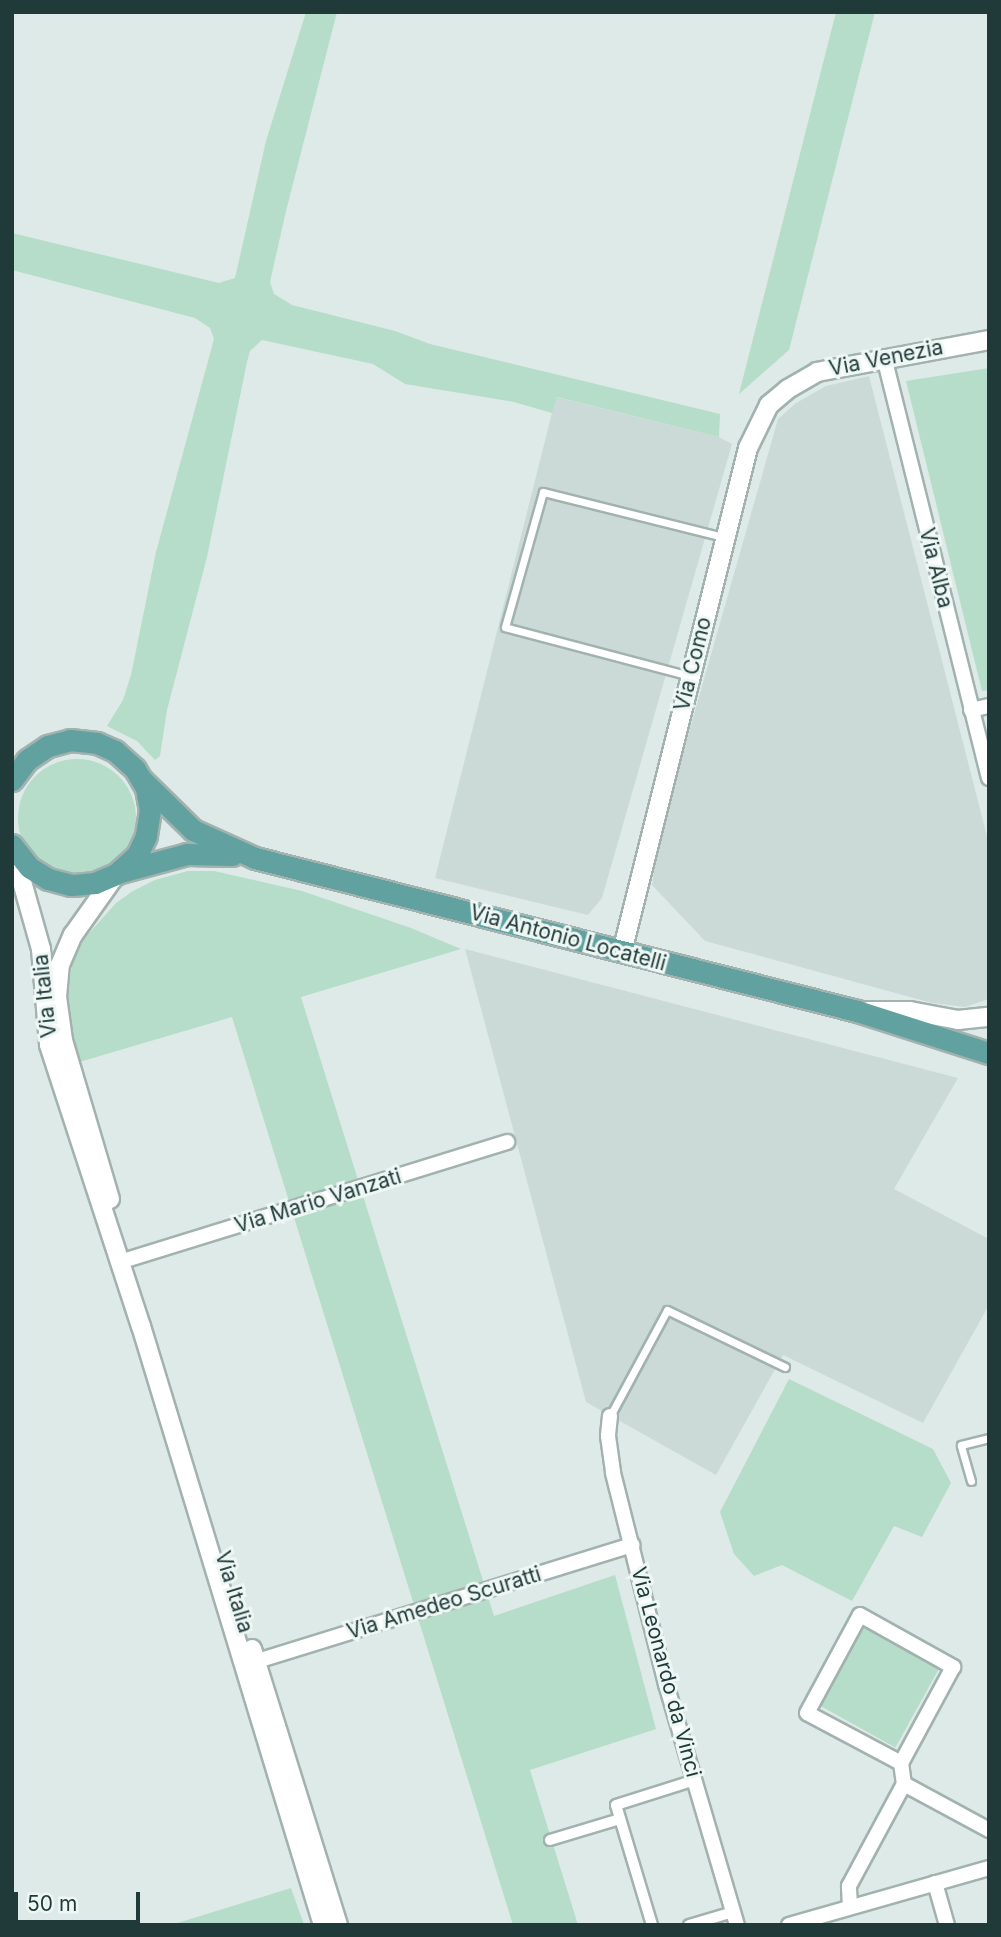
<!DOCTYPE html>
<style>
body{margin:0}
#map{position:relative;width:1001px;height:1937px;overflow:hidden;background:#deeae7;font-family:Inter,sans-serif}
div>[style]{position:absolute}
[style*='--x']{left:calc(var(--x)*1px);top:calc(var(--y)*1px);width:calc(var(--w)*1px);rotate:calc(var(--a)*1deg)}
.built>*{inset:0;background:#ccdad7}
.green>*{inset:0;background:#b5ddc9;transform-origin:0 0}
.round{border-radius:50%}
.roads{filter:drop-shadow(2px 0 #a1b2af) drop-shadow(-2px 0 #a1b2af) drop-shadow(0 2px #a1b2af) drop-shadow(0 -2px #a1b2af)}
.service>*{height:7px;margin:-3.5px;padding:0 3.5px;transform-origin:3.5px;border-radius:3.5px;background:#fff}
.pedestrian>*{height:10px;margin:-5px;padding:0 5px;transform-origin:5px;border-radius:5px;background:#fff}
.minor>*{height:14px;margin:-7px;padding:0 7px;transform-origin:7px;border-radius:7px;background:#fff}
.tertiary>*{height:18px;margin:-9px;padding:0 9px;transform-origin:9px;border-radius:9px;background:#fff}
.primary>*{height:21px;margin:-10.5px;padding:0 10.5px;transform-origin:10.5px;border-radius:10.5px;background:#61a19f}
span{translate:-50% -50%;white-space:nowrap;text-align:center;line-height:1.15;-webkit-text-stroke:6px #eef7f4;paint-order:stroke}
.street-label{font-size:21px;color:#1f3a39}
.frame{position:absolute;inset:0;border:14px solid #1f3a39;pointer-events:none}
.scale{position:absolute;left:14px;top:1892px;width:126px;height:32px;box-sizing:border-box;border:4px solid #1f3a39;border-top:0;padding-left:9px;font-size:21px;line-height:24px;white-space:nowrap;color:#1f3a39;-webkit-text-stroke:5px #eef7f4;paint-order:stroke}
</style>
<div id="map">
<div class="built">
<div style="clip-path:polygon(869px 376px,989px 844px,989px 999px,965px 1007px,932px 1003px,705px 941px,652px 885px,660px 834px,778px 419px,796px 403px,826px 386px)"></div>
<div style="clip-path:polygon(556px 397px,719px 437px,732px 444px,602px 898px,588px 915px,435px 878px)"></div>
<div style="clip-path:polygon(465px 949px,958px 1078px,894px 1189px,989px 1239px,989px 1305px,923px 1423px,783px 1355px,716px 1475px,586px 1402px)"></div>
</div>
<div class="green">
<div style="clip-path:polygon(306px 12px,337px 12px,286px 211px,270px 282px,274px 294px,292px 305px,395px 331px,430px 344px,720px 414px,719px 437px,557px 397px,552px 413px,514px 402px,405px 384px,373px 364px,262px 340px,250px 351px,247px 362px,207px 557px,167px 710px,160px 756px,155px 760px,137px 741px,107px 726px,123px 700px,131px 675px,156px 552px,214px 339px,210px 328px,195px 318px,12px 270px,12px 233px,219px 283px,235px 278px,266px 141px)"></div>
<div style="clip-path:polygon(836px 12px,875px 12px,789px 350px,739px 394px)"></div>
<div style="clip-path:polygon(989px 368px,989px 690px,982px 691px,906px 381px)"></div>
<div class="round" style="left:18px;top:759px;width:118px;height:118px"></div>
<div style="clip-path:polygon(188px 871px,214px 871px,302px 891px,411px 928px,461px 949px,301px 997px,494px 1616px,615px 1575px,656px 1729px,530px 1770px,578px 1925px,513px 1925px,232px 1017px,76px 1063px,64px 1002px,73px 962px,84px 939px,116px 903px,133px 891px,155px 880px)"></div>
<div style="clip-path:polygon(789px 1379px,933px 1449px,951px 1483px,922px 1537px,894px 1526px,852px 1601px,782px 1565px,754px 1576px,734px 1554px,720px 1512px)"></div>
<div style="left:862px;top:1626px;width:88px;height:90px;rotate:29deg"></div>
<div style="clip-path:polygon(291px 1888px,304px 1925px,171px 1925px)"></div>
</div>
<div class="roads">
<div class="service">
<div style="--x:690;--y:676;--w:191;--a:-165.2"></div>
<div style="--x:505;--y:627;--w:140;--a:-74.3"></div>
<div style="--x:543;--y:492;--w:187;--a:14"></div>
<div style="--x:610;--y:1416;--w:120;--a:-61.7"></div>
<div style="--x:667;--y:1310;--w:131;--a:25.8"></div>
<div style="--x:971;--y:1481;--w:37;--a:-106"></div>
<div style="--x:961;--y:1445;--w:29;--a:-14"></div>
</div>
<div class="pedestrian">
<div style="--x:550;--y:1840;--w:73;--a:-16.7"></div>
<div style="--x:652;--y:1925;--w:125;--a:-106.7"></div>
<div style="--x:616;--y:1805;--w:83;--a:-17.6"></div>
<div style="--x:689;--y:1925;--w:46;--a:-16.5"></div>
</div>
<div class="minor">
<div style="--x:884;--y:357;--w:434;--a:76"></div>
<div style="--x:971;--y:710;--w:18;--a:-13"></div>
<div style="--x:129;--y:1259;--w:396;--a:-17.2"></div>
<div style="--x:610;--y:1416;--w:20;--a:96"></div>
<div style="--x:608;--y:1436;--w:37;--a:82"></div>
<div style="--x:613;--y:1473;--w:218;--a:75.9"></div>
<div style="--x:666;--y:1684;--w:251;--a:73.6"></div>
<div style="--x:257;--y:1661;--w:393;--a:-17.2"></div>
<div style="--x:901;--y:1763;--w:106;--a:-152"></div>
<div style="--x:807;--y:1713;--w:111;--a:-61.6"></div>
<div style="--x:860;--y:1615;--w:107;--a:29.2"></div>
<div style="--x:953;--y:1667;--w:109;--a:118.4"></div>
<div style="--x:901;--y:1763;--w:21;--a:82"></div>
<div style="--x:935;--y:1883;--w:44;--a:74.1"></div>
<div style="--x:850;--y:1907;--w:21;--a:-93"></div>
<div style="--x:849;--y:1886;--w:116;--a:-61.7"></div>
<div style="--x:904;--y:1784;--w:97;--a:28.4"></div>
<div style="--x:789;--y:1925;--w:208;--a:-15.9"></div>
</div>
<div class="tertiary">
<div style="--x:13;--y:850;--w:103;--a:74.2"></div>
<div style="--x:41;--y:949;--w:96;--a:85.2"></div>
<div style="--x:49;--y:1045;--w:296;--a:71.9"></div>
<div style="--x:141;--y:1326;--w:626;--a:73.1"></div>
<div style="--x:622;--y:952;--w:520;--a:-75.96"></div>
<div style="--x:748;--y:448;--w:48;--a:-64"></div>
<div style="--x:769;--y:405;--w:25;--a:-40"></div>
<div style="--x:788;--y:389;--w:34;--a:-30"></div>
<div style="--x:817;--y:372;--w:175;--a:-10.5"></div>
<div style="--x:868;--y:1011;--w:42;--a:0"></div>
<div style="--x:910;--y:1011;--w:49;--a:10.6"></div>
<div style="--x:958;--y:1020;--w:31;--a:-6"></div>
<div style="--x:110;--y:1199;--w:166;--a:-106.5"></div>
<div style="--x:63;--y:1040;--w:43;--a:-97.9"></div>
<div style="--x:57;--y:997;--w:32;--a:-85"></div>
<div style="--x:60;--y:965;--w:33;--a:-67"></div>
<div style="--x:73;--y:935;--w:76;--a:-54.6"></div>
<div style="--x:252;--y:1649;--w:289;--a:72.7"></div>
</div>
<div class="primary">
<div style="--x:12;--y:780;--w:25;--a:-53"></div>
<div style="--x:27;--y:760;--w:25;--a:-34"></div>
<div style="--x:48;--y:746;--w:23;--a:-15"></div>
<div style="--x:70;--y:740;--w:27;--a:6"></div>
<div style="--x:97;--y:743;--w:20;--a:24"></div>
<div style="--x:115;--y:751;--w:27;--a:42"></div>
<div style="--x:135;--y:769;--w:22;--a:60"></div>
<div style="--x:146;--y:788;--w:22;--a:80"></div>
<div style="--x:150;--y:810;--w:26;--a:99"></div>
<div style="--x:146;--y:836;--w:21;--a:115"></div>
<div style="--x:137;--y:855;--w:28;--a:138"></div>
<div style="--x:116;--y:874;--w:23;--a:157"></div>
<div style="--x:95;--y:883;--w:24;--a:175"></div>
<div style="--x:71;--y:885;--w:24;--a:-165"></div>
<div style="--x:48;--y:879;--w:22;--a:-148"></div>
<div style="--x:29;--y:867;--w:28;--a:-128"></div>
<div style="--x:142;--y:780;--w:71;--a:44.4"></div>
<div style="--x:193;--y:830;--w:68;--a:24.3"></div>
<div style="--x:255;--y:858;--w:621;--a:14.26"></div>
<div style="--x:857;--y:1011;--w:139;--a:17.7"></div>
<div style="--x:120;--y:872;--w:69;--a:-15"></div>
<div style="--x:187;--y:854;--w:45;--a:1.3"></div>
</div>
</div>
<div class="street-label">
<span style="left:886px;top:358px;rotate:-11deg">Via Venezia</span>
<span style="left:936px;top:568px;rotate:76deg">Via Alba</span>
<span style="left:693px;top:664px;rotate:-76deg">Via Como</span>
<span style="left:568px;top:938px;rotate:15deg">Via Antonio Locatelli</span>
<span style="left:45px;top:996px;rotate:-96deg">Via Italia</span>
<span style="left:318px;top:1201px;rotate:-17deg">Via Mario Vanzati</span>
<span style="left:234px;top:1592px;rotate:73deg">Via Italia</span>
<span style="left:444px;top:1603px;rotate:-17deg">Via Amedeo Scuratti</span>
<span style="left:666px;top:1672px;rotate:75deg">Via Leonardo da Vinci</span>
</div>
<div class="frame"></div>
<div class="scale">50 m</div>
</div>
